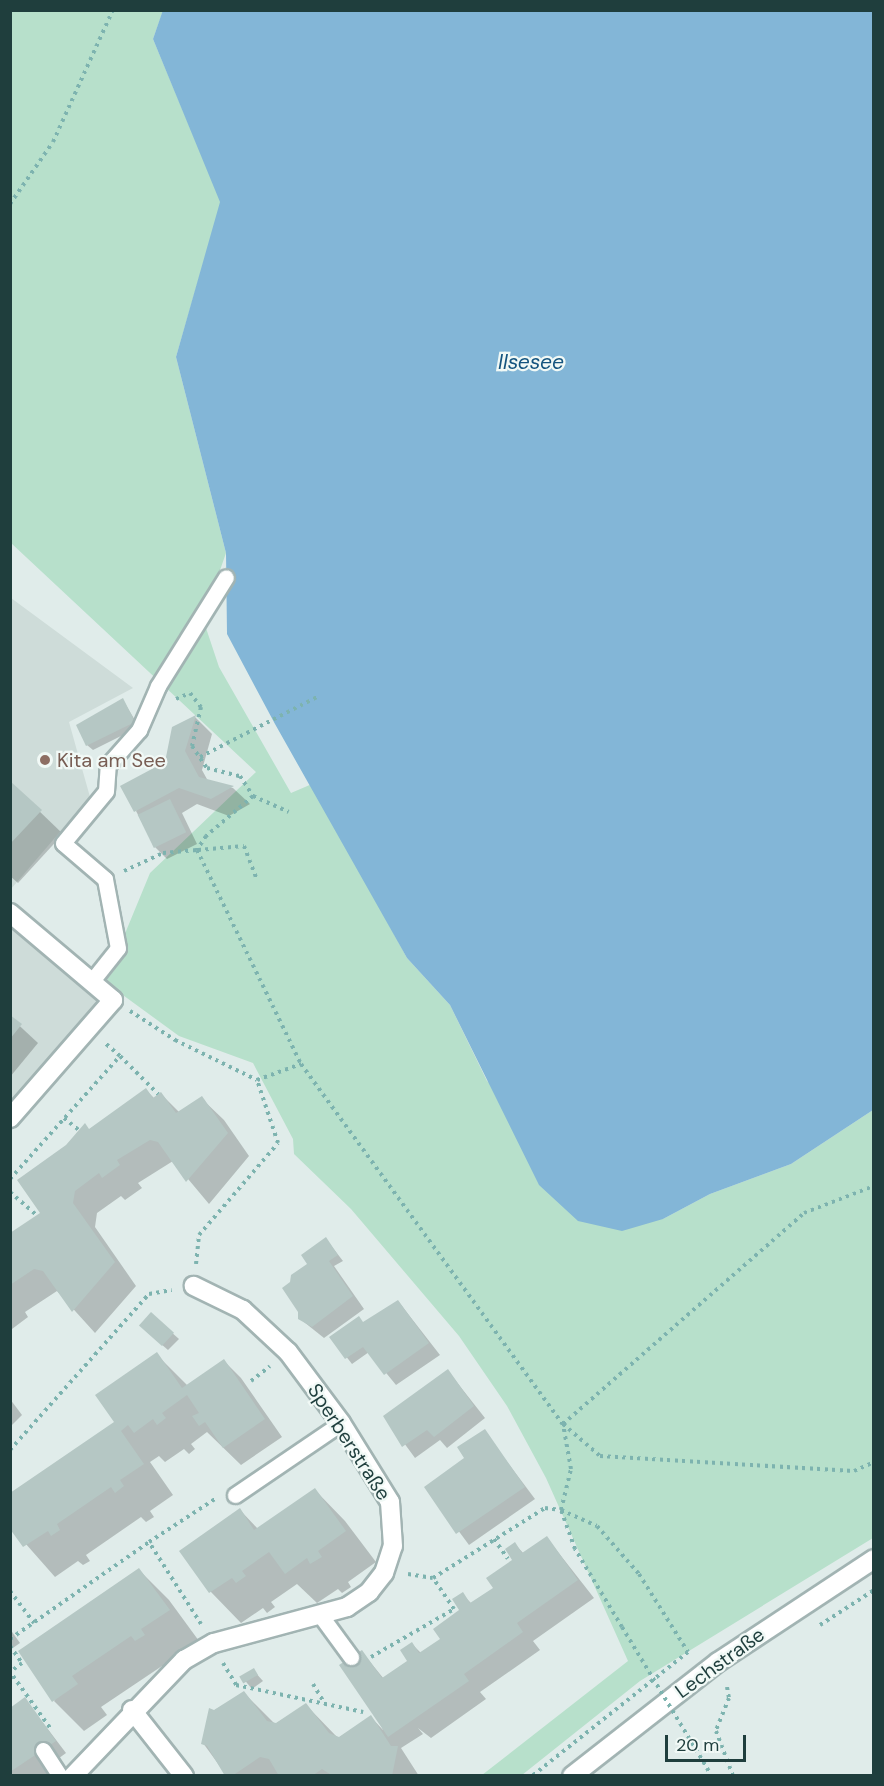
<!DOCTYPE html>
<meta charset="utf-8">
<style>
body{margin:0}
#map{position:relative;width:884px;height:1786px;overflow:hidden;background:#e0ecea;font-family:"DM Sans",sans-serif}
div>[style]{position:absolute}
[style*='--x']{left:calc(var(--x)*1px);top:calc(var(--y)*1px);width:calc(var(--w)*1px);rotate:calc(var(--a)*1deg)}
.built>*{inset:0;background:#cedcd9}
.green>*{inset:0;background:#b7e0cb}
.water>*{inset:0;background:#83b6d7}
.shadow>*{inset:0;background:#0003}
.building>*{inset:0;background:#b5c7c4;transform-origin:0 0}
.path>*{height:4px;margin-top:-2px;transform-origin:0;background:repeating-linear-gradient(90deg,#7db3af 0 3px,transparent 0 7.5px)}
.roads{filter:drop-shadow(2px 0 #a2b4b3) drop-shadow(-2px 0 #a2b4b3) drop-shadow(0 2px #a2b4b3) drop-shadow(0 -2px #a2b4b3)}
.lane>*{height:15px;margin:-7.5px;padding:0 7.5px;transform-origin:7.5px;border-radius:7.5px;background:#fff}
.street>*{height:18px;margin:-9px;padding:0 9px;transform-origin:9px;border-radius:9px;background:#fff}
.secondary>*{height:18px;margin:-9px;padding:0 9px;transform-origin:9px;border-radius:9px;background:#fff}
.path-bridge>*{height:4px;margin-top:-2px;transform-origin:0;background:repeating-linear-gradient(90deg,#7db3af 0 3px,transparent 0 7.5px)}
.dots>*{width:16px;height:16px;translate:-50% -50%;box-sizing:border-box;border:3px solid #f1f9f6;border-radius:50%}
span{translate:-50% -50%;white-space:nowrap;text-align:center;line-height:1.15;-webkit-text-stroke:4.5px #f1f9f6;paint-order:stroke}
.education-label{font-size:20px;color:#785e54}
.left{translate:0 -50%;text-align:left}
.street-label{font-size:20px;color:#1f3e3d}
.water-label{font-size:21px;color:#14547f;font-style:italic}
.frame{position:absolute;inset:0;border:12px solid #1f3e3d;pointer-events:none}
.scale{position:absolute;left:665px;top:1735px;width:81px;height:27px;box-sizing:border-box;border:3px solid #1f3e3d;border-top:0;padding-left:8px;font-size:18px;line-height:21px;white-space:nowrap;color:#1f3e3d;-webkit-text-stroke:4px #f1f9f6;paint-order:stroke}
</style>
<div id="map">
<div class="built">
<div style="clip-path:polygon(11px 598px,133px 688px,69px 722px,90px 797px,11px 889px)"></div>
<div style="clip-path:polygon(11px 923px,104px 1002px,11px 1109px)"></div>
</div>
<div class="green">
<div style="clip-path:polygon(10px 11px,163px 11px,153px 39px,221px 202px,176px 357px,226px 553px,203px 619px,219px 667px,291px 793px,312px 784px,407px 958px,450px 1005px,487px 1081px,663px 1219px,710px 1194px,791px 1164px,873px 1110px,873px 1538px,640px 1681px,522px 1775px,482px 1775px,628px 1661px,546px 1478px,507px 1406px,459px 1336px,351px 1209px,294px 1154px,293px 1139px,253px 1063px,179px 1036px,105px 982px,150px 873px,256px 772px,11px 543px)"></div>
</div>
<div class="water">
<div style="clip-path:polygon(163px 10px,873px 11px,873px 1110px,791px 1164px,710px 1194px,663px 1219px,622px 1231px,578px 1221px,539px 1185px,450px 1005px,407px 958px,275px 724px,227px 634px,226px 553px,176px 357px,220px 202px,153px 39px)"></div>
</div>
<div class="shadow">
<div style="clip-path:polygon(123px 700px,139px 727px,93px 750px,87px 745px)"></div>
<div style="clip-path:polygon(195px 717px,212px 734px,202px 770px,208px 781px,233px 788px,250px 804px,229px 816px,197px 804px,182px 813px,197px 844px,167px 859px,155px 847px,136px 811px)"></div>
<div style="clip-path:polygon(10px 783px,63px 834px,18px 883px,10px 876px)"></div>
<div style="clip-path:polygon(10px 1017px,38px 1043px,10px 1077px)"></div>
<div style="clip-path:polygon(146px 1090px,155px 1099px,161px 1094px,180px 1113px,201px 1098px,224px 1120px,249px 1156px,209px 1204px,173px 1161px,138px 1183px,142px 1188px,125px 1200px,121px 1196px,97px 1213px,95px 1227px,136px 1286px,95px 1333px,57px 1291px,25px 1312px,28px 1317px,12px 1329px,10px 1235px,42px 1213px,90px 1130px)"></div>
<div style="clip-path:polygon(326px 1239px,343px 1261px,334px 1266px,364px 1309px,324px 1338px,299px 1318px,309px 1264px)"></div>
<div style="clip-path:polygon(398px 1301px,440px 1355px,396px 1385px,369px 1352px,352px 1364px,331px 1337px,364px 1324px)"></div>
<div style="clip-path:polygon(151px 1314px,179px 1339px,168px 1350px,146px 1331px)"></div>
<div style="clip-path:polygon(156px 1354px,188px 1386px,224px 1361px,241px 1378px,282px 1437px,241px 1465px,207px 1432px,191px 1444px,195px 1449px,189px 1454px,184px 1449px,165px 1462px,159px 1456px,150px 1462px,173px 1495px,150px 1511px,154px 1517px,146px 1522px,141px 1517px,86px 1555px,90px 1561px,83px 1565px,78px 1561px,55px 1577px,10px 1526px,116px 1422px)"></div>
<div style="clip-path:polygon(448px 1371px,485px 1418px,447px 1448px,440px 1440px,415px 1458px,385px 1417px)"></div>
<div style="clip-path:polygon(10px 1399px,22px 1415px,10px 1427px)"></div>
<div style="clip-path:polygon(484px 1431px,535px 1499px,469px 1545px,426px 1487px,467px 1458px)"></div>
<div style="clip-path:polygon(315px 1490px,345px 1521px,376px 1562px,348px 1582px,351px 1587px,342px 1593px,338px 1589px,317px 1603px,297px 1584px,271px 1602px,275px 1607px,267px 1613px,263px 1608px,241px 1623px,211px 1592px,181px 1551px,240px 1510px,258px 1529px)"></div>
<div style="clip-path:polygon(547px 1538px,594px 1598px,533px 1641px,540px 1650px,480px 1692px,486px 1699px,431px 1738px,418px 1728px,423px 1734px,401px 1748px,419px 1776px,227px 1776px,203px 1743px,213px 1711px,244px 1693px,275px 1724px,306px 1705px,338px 1738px,371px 1717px,383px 1730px,362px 1652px,384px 1679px,409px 1661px,412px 1644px,421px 1653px,442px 1639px,462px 1610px,462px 1594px,472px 1604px,495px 1588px,514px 1560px,515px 1544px,524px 1554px)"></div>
<div style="clip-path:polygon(139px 1570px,169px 1600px,199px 1641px,170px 1660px,174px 1666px,167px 1670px,162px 1666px,101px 1707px,107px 1715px,84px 1731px,54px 1701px)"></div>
<div style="clip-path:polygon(10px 1629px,20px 1643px,10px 1650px)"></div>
<div style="clip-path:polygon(253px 1670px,263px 1681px,252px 1689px,242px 1677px)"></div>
<div style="clip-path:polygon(25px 1699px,66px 1753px,47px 1767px,53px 1776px,10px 1776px,10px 1710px)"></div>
</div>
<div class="building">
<div style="clip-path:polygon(123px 698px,135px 722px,86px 746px,76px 725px)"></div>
<div style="clip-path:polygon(196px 715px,185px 751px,199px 777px,234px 786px,211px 799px,179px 788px,134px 812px,120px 786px,165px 762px,172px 727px)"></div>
<div style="clip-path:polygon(10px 781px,42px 810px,10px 844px)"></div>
<div style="left:170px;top:799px;width:37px;height:36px;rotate:64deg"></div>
<div style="clip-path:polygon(10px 1015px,22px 1024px,10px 1039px)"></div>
<div style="clip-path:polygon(146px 1088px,153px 1098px,161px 1092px,176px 1113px,202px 1096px,228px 1133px,186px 1182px,158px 1142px,150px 1140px,117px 1160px,120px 1165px,102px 1178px,99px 1173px,75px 1191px,73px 1203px,115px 1262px,72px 1312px,43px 1271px,34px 1269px,10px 1285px,10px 1233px,40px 1213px,17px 1180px,66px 1145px,85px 1123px,89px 1129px)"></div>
<div style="clip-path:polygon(326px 1237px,338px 1255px,329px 1261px,353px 1296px,312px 1327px,298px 1319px,298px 1312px,282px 1288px,290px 1282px,291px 1275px,307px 1264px,301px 1255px)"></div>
<div style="clip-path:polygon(398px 1300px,429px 1343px,384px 1375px,363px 1347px,345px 1359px,329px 1337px,359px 1316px,363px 1322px)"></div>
<div style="left:151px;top:1312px;width:31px;height:18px;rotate:42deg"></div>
<div style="clip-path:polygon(157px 1352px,182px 1388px,224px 1359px,265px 1419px,223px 1448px,205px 1422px,199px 1426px,192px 1416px,199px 1413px,187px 1395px,162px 1413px,166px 1418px,157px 1425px,153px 1419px,134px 1433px,128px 1425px,121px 1431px,144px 1464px,120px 1480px,124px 1486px,115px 1493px,111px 1487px,57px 1524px,60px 1530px,51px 1536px,48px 1531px,23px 1547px,10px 1529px,10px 1493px,114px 1422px,95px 1395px)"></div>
<div style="clip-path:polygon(448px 1369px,474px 1406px,434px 1437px,427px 1430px,402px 1447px,383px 1416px)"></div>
<div style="clip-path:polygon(485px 1429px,525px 1487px,456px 1534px,424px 1487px,464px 1458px,457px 1447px)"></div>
<div style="clip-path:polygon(315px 1488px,346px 1531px,318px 1551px,322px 1557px,310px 1564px,307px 1558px,285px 1574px,269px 1552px,242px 1571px,246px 1576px,236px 1583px,232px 1578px,209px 1593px,179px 1551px,240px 1508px,254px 1530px)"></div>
<div style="clip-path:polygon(547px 1536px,578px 1580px,517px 1623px,523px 1632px,464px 1674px,469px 1681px,388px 1737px,339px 1665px,362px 1650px,382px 1678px,407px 1661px,400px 1650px,412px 1642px,419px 1653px,440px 1639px,433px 1629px,459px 1610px,452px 1599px,463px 1592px,470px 1603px,493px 1588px,486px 1578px,512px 1560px,505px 1549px,515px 1542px,522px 1553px)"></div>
<div style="clip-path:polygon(139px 1568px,170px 1610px,141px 1629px,145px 1635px,135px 1641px,131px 1636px,72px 1676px,78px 1684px,52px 1702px,18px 1651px)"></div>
<div style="left:254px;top:1668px;width:8px;height:17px;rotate:60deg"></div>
<div style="clip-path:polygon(244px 1691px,267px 1721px,276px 1723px,306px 1703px,329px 1733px,339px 1737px,371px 1715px,391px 1746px,398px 1746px,392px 1776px,333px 1776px,322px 1769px,312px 1776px,279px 1776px,269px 1759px,260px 1757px,232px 1776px,225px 1776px,207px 1746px,201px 1744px,209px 1708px,214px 1710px)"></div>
<div style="clip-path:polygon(25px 1697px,56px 1741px,10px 1772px,10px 1708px)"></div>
</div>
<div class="path">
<div style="--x:10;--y:204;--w:75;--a:-55.3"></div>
<div style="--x:53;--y:142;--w:145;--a:-65.6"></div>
<div style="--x:176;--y:699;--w:15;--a:-23"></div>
<div style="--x:190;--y:693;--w:18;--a:52"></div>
<div style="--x:201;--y:707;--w:40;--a:103"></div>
<div style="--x:192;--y:746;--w:27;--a:56"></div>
<div style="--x:207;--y:768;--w:34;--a:14"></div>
<div style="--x:240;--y:776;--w:24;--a:57"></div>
<div style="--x:253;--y:796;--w:62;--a:139.6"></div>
<div style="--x:206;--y:836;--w:17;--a:123"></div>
<div style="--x:200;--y:757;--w:131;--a:-27.1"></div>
<div style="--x:253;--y:796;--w:39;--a:24"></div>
<div style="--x:198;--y:850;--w:46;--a:-5"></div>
<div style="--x:244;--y:846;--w:36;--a:69"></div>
<div style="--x:124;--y:871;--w:43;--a:-24.8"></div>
<div style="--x:163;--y:853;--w:34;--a:-5"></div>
<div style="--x:197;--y:850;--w:238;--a:64.1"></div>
<div style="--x:301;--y:1064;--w:445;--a:54"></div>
<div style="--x:563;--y:1424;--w:49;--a:40.9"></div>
<div style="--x:600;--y:1456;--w:254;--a:3.4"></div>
<div style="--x:854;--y:1471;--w:22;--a:-24"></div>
<div style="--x:130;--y:1011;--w:54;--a:32.8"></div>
<div style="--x:175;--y:1040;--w:91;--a:26"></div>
<div style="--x:257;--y:1080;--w:47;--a:-20"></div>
<div style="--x:120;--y:1056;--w:54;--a:45"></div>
<div style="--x:64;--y:1118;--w:19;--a:39"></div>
<div style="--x:10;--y:1179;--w:165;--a:-48.2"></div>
<div style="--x:120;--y:1056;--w:20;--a:-139"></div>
<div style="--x:10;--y:1192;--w:35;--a:41"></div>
<div style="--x:196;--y:1264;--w:29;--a:-84"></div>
<div style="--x:199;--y:1235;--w:121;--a:-49.3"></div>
<div style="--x:278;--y:1143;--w:66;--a:-108.4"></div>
<div style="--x:251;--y:1381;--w:24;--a:-38"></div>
<div style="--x:10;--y:1450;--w:209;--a:-48.3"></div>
<div style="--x:149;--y:1294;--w:23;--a:-10"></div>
<div style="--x:494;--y:1539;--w:24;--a:55"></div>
<div style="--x:408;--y:1574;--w:25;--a:9"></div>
<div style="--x:433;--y:1578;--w:132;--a:-32"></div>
<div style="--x:545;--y:1508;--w:16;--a:7"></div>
<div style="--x:561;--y:1510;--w:39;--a:24"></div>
<div style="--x:597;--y:1526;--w:64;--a:48.8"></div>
<div style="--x:639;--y:1574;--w:92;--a:57.9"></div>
<div style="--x:688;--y:1652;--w:199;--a:141.5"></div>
<div style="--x:10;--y:1591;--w:40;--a:53"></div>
<div style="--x:201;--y:1624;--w:97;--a:-122.4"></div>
<div style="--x:149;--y:1542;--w:79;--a:-33.1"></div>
<div style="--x:820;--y:1625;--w:64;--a:-32.9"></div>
<div style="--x:622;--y:1627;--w:91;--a:-121.1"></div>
<div style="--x:575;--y:1549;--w:41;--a:-109.7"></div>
<div style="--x:561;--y:1510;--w:42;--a:-76.3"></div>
<div style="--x:571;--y:1469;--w:46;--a:-100.1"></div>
<div style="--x:563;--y:1424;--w:320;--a:-41.2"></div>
<div style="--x:804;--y:1213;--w:75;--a:-21.1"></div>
<div style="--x:10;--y:1639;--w:169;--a:-34.9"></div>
<div style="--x:10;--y:1646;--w:21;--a:55"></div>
<div style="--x:22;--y:1663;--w:15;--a:143"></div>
<div style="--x:371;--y:1657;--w:96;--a:-30"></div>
<div style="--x:454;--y:1609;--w:37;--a:-124"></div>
<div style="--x:223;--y:1663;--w:26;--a:59"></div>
<div style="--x:236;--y:1685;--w:130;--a:12"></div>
<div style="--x:10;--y:1678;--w:4;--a:-34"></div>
<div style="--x:13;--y:1676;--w:65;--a:54.4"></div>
<div style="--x:313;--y:1684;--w:23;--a:59"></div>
<div style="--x:727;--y:1687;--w:11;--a:80"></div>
<div style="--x:729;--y:1698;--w:35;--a:112"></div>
<div style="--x:716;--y:1731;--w:48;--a:69.3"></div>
<div style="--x:707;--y:1768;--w:9;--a:63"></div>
</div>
<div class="roads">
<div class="lane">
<div style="--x:91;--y:982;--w:43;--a:-51.5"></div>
<div style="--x:118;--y:948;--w:70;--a:-100.7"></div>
<div style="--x:105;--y:879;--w:55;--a:-139.4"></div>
<div style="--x:63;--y:843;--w:67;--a:-50.4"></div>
<div style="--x:106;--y:791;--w:26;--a:-86"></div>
<div style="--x:108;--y:765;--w:47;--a:-48.5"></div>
<div style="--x:139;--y:730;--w:48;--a:-66.6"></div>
<div style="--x:158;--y:686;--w:128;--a:-58"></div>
<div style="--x:235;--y:1495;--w:128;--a:-34.2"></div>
<div style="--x:321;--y:1616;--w:51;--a:53.8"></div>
<div style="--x:43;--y:1750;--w:31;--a:57"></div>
</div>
<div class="street">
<div style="--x:10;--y:913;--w:135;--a:40.2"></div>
<div style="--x:113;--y:1000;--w:157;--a:131.1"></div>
<div style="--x:132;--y:1710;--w:84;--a:51.8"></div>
<div style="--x:73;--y:1776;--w:161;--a:-46.3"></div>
<div style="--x:184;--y:1660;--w:34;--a:-30"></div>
<div style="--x:214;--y:1643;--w:138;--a:-15.1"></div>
<div style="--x:347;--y:1607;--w:27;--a:-34"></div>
<div style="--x:369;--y:1592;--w:24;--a:-52"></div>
<div style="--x:384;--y:1573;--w:28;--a:-72"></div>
<div style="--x:393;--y:1546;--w:44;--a:-93.9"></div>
<div style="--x:390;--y:1502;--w:93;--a:-121.8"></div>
<div style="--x:341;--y:1423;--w:89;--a:-126.7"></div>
<div style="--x:288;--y:1352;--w:62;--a:-137"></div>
<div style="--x:243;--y:1310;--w:55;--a:-153.9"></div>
</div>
<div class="secondary">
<div style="--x:572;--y:1776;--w:185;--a:-38"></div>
<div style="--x:718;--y:1662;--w:187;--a:-33.4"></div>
</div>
</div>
<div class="path-bridge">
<div style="--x:622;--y:1627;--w:165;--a:58.9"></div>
</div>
<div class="dots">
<div style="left:45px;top:760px;background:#8d6e63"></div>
</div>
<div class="education-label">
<span class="left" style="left:57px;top:760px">Kita am See</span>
</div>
<div class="street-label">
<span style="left:349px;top:1442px;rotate:57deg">Sperberstraße</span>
<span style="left:720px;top:1663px;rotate:-36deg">Lechstraße</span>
</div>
<div class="water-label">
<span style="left:531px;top:362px">Ilsesee</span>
</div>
<div class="frame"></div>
<div class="scale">20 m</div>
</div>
